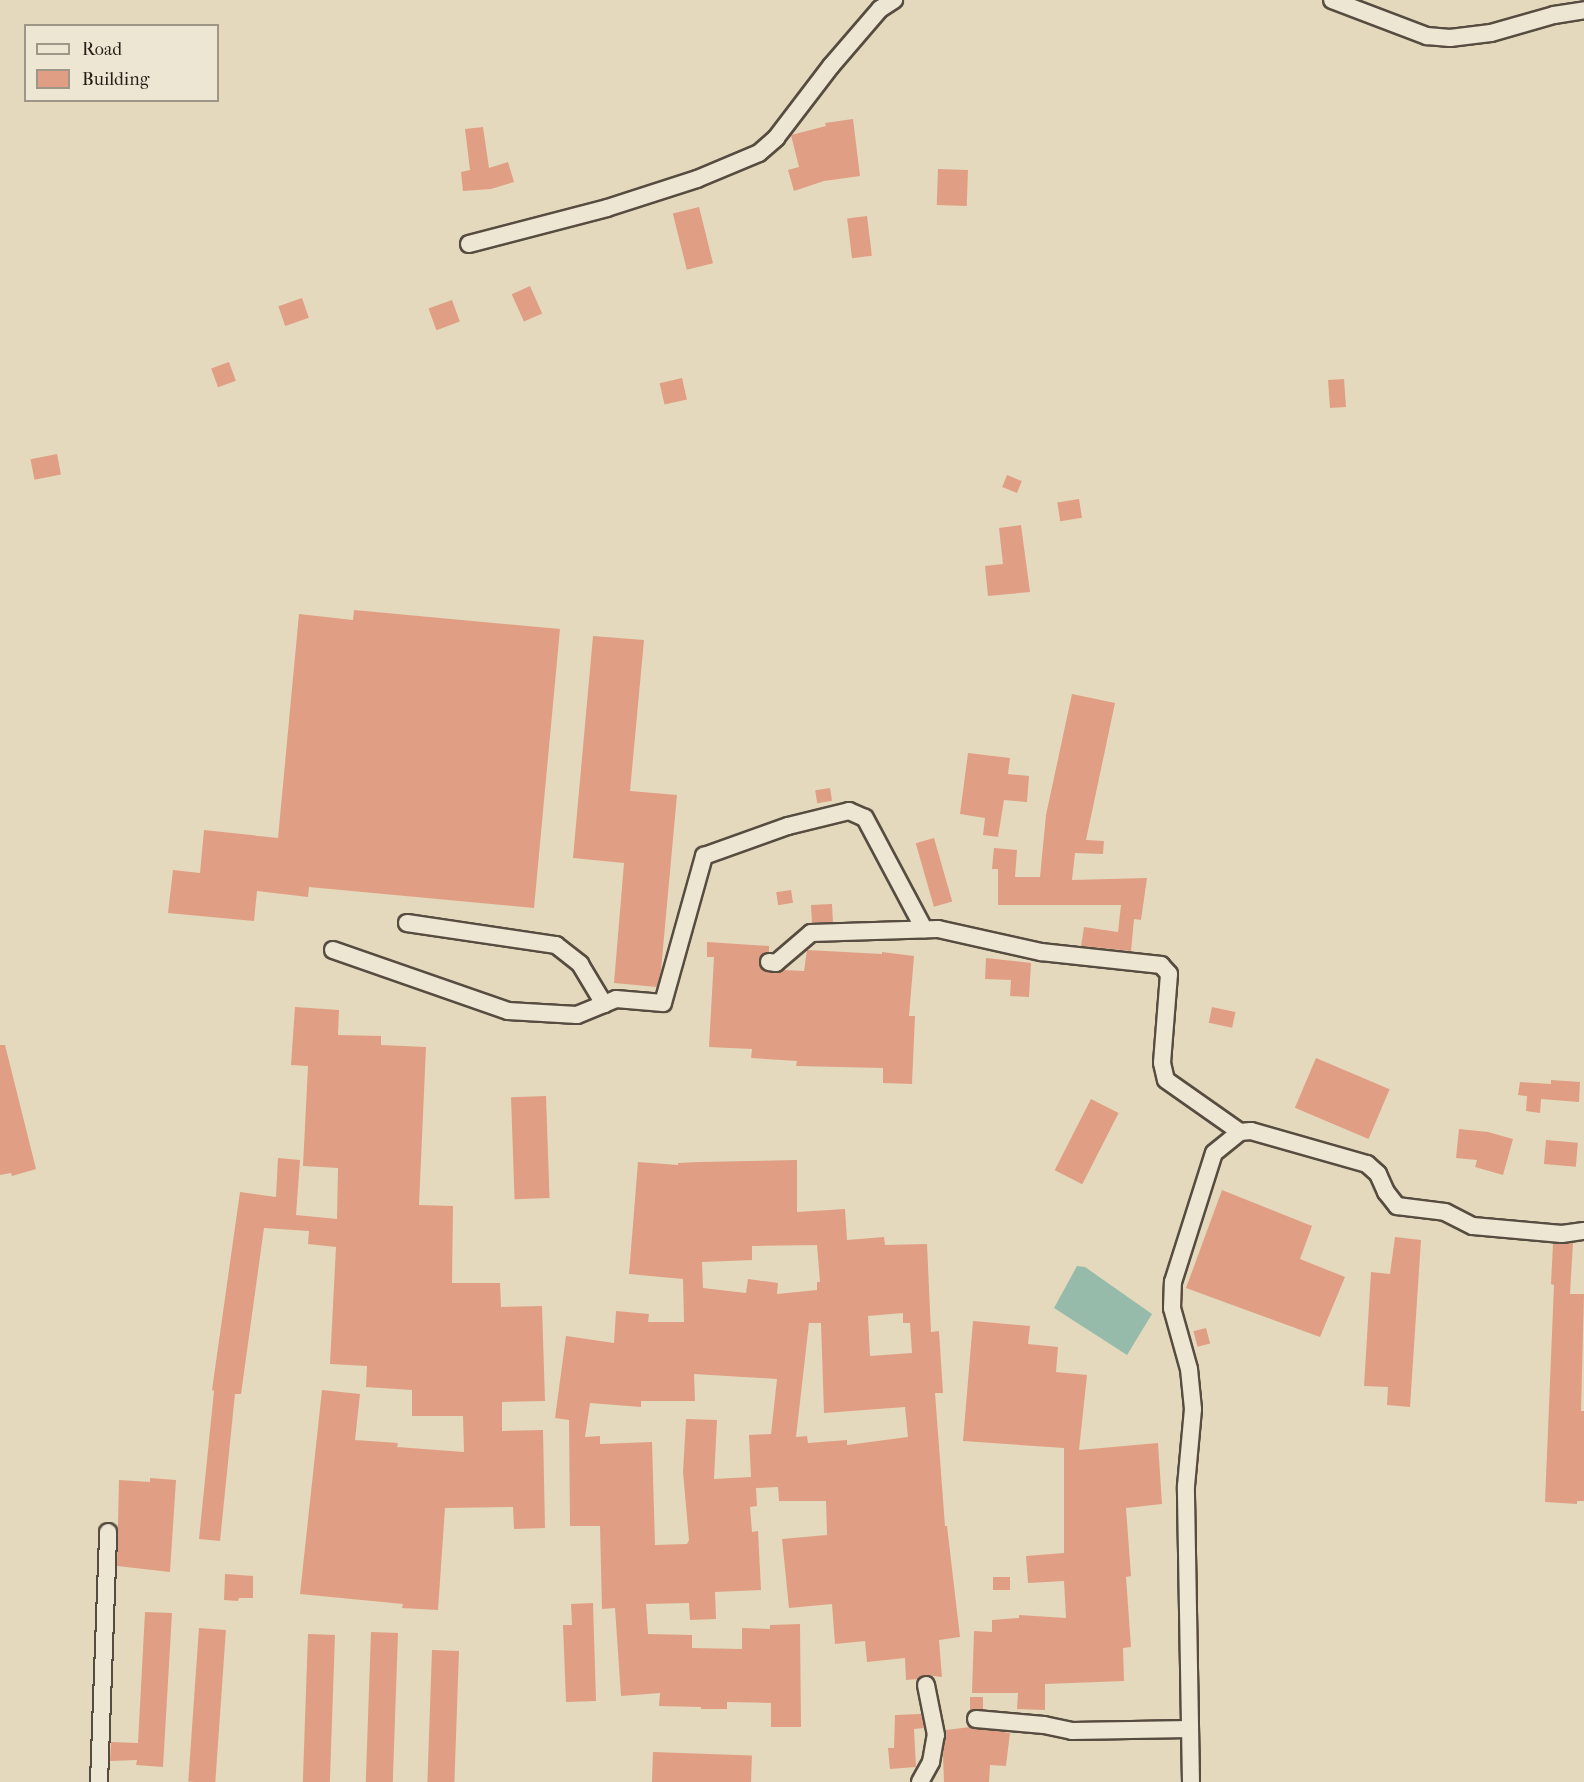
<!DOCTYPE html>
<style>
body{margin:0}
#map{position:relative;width:1584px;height:1782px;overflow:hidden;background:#e4d9bc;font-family:"IM FELL French Canon",serif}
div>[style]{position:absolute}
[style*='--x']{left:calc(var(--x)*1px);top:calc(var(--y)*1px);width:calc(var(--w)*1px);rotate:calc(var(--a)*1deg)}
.water>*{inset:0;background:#97bbab}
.building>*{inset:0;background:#e09f84;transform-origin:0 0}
.roads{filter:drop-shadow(2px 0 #574c40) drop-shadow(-2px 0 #574c40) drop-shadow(0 2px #574c40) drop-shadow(0 -2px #574c40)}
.minor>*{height:16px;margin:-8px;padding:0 8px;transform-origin:8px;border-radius:8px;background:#ede6d3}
span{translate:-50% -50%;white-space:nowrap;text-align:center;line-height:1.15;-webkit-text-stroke:4.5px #ede6d3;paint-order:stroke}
.legend{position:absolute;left:24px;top:24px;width:195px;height:78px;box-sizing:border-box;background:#ede6d3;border:2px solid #9e9687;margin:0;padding:8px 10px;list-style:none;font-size:18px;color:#281d16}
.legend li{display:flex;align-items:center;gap:12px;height:30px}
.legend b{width:30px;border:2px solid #9e9687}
</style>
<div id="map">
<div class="water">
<div style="clip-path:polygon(1077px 1266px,1085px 1267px,1152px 1314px,1127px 1355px,1054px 1308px)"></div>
</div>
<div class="building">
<div style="clip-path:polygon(853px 119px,860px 176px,824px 181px,794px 191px,788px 170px,799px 167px,791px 135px,826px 126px,825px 123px)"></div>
<div style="clip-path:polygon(483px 127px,489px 168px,508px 162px,514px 182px,491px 189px,463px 191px,461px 172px,470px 170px,465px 129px)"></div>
<div style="left:938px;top:169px;width:30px;height:36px;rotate:2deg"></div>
<div style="left:699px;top:207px;width:58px;height:27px;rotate:76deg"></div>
<div style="left:867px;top:216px;width:40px;height:20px;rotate:83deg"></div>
<div style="left:530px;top:286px;width:30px;height:20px;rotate:66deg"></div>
<div style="left:302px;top:298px;width:21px;height:25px;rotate:71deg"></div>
<div style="left:452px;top:300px;width:23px;height:25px;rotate:70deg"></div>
<div style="left:229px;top:362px;width:20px;height:19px;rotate:70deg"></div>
<div style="left:682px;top:378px;width:22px;height:23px;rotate:77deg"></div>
<div style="left:1344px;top:379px;width:28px;height:16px;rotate:86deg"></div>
<div style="left:57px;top:454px;width:21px;height:27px;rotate:79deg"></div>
<div style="left:1007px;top:475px;width:16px;height:13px;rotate:22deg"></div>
<div style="left:1079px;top:499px;width:19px;height:22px;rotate:81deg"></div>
<div style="clip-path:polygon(1021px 525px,1030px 592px,988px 596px,985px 566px,1003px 564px,999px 528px)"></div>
<div style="clip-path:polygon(354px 610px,560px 629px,534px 908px,309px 887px,308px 897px,257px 891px,254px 921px,168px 913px,173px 870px,200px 873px,204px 830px,278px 838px,299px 614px,353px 620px)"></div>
<div style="clip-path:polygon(593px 636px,644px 640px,630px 791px,677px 795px,661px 970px,657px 987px,614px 983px,624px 863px,573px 858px)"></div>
<div style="clip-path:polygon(1072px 694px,1115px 703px,1086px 840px,1104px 841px,1103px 854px,1075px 853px,1072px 880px,1147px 878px,1141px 920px,1134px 919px,1131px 951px,1081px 946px,1084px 927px,1118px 932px,1121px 905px,998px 905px,998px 869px,992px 869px,994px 848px,1017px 850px,1015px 877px,1040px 877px,1046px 815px)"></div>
<div style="clip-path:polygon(968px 753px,1010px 758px,1008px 774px,1029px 776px,1027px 802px,1004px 800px,998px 837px,983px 835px,985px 818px,960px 814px)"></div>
<div style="left:830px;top:788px;width:13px;height:15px;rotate:81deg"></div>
<div style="left:934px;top:838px;width:66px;height:19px;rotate:74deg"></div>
<div style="left:791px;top:890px;width:13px;height:15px;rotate:81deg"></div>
<div style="left:832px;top:904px;width:18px;height:21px;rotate:87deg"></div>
<div style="clip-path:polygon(707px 942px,769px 946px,769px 952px,760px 956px,759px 965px,763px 971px,775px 973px,784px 970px,804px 971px,807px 950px,882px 954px,882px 952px,914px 956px,909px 1016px,915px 1016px,912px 1084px,883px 1083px,883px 1068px,796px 1066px,797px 1061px,751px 1058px,752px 1049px,709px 1047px,714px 957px,707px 957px)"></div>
<div style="clip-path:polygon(986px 958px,1031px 963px,1029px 997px,1010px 996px,1011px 980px,985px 979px)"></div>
<div style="clip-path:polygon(295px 1007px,339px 1010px,338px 1035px,381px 1036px,381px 1045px,426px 1047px,419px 1205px,453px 1206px,452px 1283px,500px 1283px,501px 1307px,542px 1306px,545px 1401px,502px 1402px,502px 1431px,543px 1430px,545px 1528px,514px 1529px,513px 1507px,445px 1508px,438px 1610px,402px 1608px,403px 1604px,300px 1594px,322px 1390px,360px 1394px,355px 1440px,398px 1443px,397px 1447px,464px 1452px,463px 1416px,412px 1416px,412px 1390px,366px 1387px,367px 1366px,330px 1364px,336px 1247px,308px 1244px,309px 1231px,264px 1228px,241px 1394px,235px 1394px,220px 1541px,199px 1539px,214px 1391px,212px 1390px,240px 1192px,276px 1197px,278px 1158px,300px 1160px,296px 1215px,337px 1219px,338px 1168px,303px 1166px,308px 1066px,291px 1065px)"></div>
<div style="left:1212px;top:1007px;width:24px;height:16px;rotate:12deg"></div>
<div style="clip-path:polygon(0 1045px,5px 1045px,36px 1169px,12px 1176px,11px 1173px,0 1175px)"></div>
<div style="left:1316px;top:1058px;width:80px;height:54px;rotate:23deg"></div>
<div style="clip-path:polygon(1551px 1080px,1580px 1082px,1579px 1102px,1541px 1099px,1540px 1113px,1526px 1111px,1527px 1096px,1518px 1095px,1520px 1082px,1551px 1084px)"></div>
<div style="left:546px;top:1096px;width:102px;height:35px;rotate:88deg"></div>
<div style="left:1091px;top:1099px;width:31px;height:80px;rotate:27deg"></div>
<div style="clip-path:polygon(1459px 1129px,1488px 1132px,1513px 1139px,1503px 1175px,1475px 1167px,1477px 1160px,1456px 1158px)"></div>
<div style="left:1546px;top:1140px;width:32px;height:24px;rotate:5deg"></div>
<div style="clip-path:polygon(evenodd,797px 1160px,797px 1212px,845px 1209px,847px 1240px,884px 1237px,885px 1245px,927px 1244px,931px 1332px,939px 1331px,943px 1393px,935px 1393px,945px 1526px,947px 1526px,960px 1637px,939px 1640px,942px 1677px,925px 1675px,918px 1679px,906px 1680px,905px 1658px,867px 1662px,865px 1641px,835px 1644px,832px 1604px,789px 1608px,782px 1539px,827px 1535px,826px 1501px,779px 1501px,778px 1487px,756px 1488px,757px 1506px,750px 1507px,752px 1532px,758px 1531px,761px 1590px,715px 1592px,716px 1619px,690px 1620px,689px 1603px,646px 1604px,648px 1634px,692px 1635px,692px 1648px,742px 1649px,742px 1628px,770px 1629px,770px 1625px,800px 1624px,801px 1727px,771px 1727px,771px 1703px,727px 1702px,727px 1709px,701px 1709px,701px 1707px,659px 1706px,660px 1693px,621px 1696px,615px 1608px,602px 1609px,600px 1526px,570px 1526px,569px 1420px,555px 1418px,566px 1336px,614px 1343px,616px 1311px,649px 1314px,648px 1322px,684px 1322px,683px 1279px,629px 1274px,638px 1162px,678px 1165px,678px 1163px,698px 1162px,797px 1160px,817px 1245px,820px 1282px,817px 1282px,817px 1290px,777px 1294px,778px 1283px,748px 1279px,746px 1293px,703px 1288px,702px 1262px,752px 1260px,752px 1246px,817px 1245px,797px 1160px,903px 1313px,903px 1323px,910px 1323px,912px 1353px,870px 1356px,868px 1316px,903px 1313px,797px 1160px,809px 1323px,821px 1323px,824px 1413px,905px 1407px,908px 1437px,847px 1445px,847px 1440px,808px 1443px,807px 1436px,796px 1437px,809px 1323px,797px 1160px,694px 1374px,777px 1379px,771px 1434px,749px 1435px,751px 1477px,714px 1479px,717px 1420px,686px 1419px,683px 1472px,689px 1540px,687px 1544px,655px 1545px,652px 1442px,600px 1444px,600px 1436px,585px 1437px,590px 1403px,641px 1407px,641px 1401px,695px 1401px,694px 1374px)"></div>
<div style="clip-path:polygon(1222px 1190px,1312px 1226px,1300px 1259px,1345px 1277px,1320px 1337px,1186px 1288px)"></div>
<div style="clip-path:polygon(1395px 1237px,1421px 1240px,1410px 1407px,1387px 1405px,1388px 1387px,1364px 1386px,1371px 1272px,1390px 1274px)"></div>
<div style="clip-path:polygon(1573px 1243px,1570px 1294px,1584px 1294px,1581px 1411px,1584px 1411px,1584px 1501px,1577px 1501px,1577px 1504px,1545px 1502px,1554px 1285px,1551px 1284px,1553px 1244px)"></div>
<div style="clip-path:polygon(973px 1321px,1030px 1326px,1028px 1344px,1058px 1347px,1056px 1372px,1087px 1375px,1079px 1450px,1158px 1443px,1162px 1504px,1126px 1508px,1131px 1576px,1126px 1577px,1131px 1647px,1123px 1648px,1124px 1681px,1045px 1684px,1045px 1710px,1017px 1709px,1018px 1693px,972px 1693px,974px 1631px,992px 1632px,992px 1620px,1019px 1618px,1019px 1615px,1066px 1618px,1064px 1581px,1028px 1583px,1026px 1556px,1064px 1553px,1064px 1448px,963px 1441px)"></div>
<div style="left:1206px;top:1328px;width:16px;height:13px;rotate:75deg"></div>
<div style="clip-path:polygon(150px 1478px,176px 1480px,170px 1572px,117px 1566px,119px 1480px,150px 1482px)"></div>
<div style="clip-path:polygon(225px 1574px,253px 1576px,253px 1598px,239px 1598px,238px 1601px,224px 1600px)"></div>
<div style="left:993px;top:1577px;width:17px;height:13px"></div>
<div style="clip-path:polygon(593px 1603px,596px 1701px,566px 1702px,563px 1625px,572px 1625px,571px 1604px)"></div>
<div style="clip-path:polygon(145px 1612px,172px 1613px,163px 1767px,136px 1765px,137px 1760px,110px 1761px,111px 1742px,138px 1743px)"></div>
<div style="left:199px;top:1628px;width:27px;height:154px;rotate:4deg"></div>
<div style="left:371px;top:1632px;width:27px;height:150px;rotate:2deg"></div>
<div style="left:308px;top:1634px;width:27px;height:148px;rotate:2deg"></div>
<div style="left:432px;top:1650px;width:27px;height:132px;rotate:2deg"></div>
<div style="clip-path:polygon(970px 1697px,983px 1697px,983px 1709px,970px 1711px)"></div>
<div style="clip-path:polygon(921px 1714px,924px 1728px,914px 1729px,916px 1767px,890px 1769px,888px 1748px,894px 1748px,895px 1715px)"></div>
<div style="clip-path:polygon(970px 1727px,1010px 1733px,1006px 1766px,990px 1765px,989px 1782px,944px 1782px,943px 1756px,946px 1730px)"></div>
<div style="left:653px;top:1752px;width:99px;height:30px;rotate:2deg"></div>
</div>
<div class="roads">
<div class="minor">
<div style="--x:1332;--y:0;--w:102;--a:20.8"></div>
<div style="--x:1427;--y:36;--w:23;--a:5"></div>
<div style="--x:1450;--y:38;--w:41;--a:-7"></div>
<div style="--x:1491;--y:33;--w:66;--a:-15.9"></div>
<div style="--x:1554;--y:15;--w:30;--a:-9"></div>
<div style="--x:469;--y:244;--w:143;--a:-14.6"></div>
<div style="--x:607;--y:208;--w:95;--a:-17.9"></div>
<div style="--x:697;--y:179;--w:67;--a:-22.8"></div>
<div style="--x:759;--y:153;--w:23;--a:-41"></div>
<div style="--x:776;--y:138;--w:91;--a:-52.6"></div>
<div style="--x:831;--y:66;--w:75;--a:-49.3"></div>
<div style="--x:880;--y:9;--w:17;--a:-33"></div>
<div style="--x:407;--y:923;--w:151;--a:8.4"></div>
<div style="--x:556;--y:945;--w:31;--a:38"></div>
<div style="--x:580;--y:964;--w:47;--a:59"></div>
<div style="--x:333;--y:950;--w:185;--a:19.2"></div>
<div style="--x:508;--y:1011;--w:69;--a:3.3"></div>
<div style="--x:577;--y:1015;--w:42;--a:-22.3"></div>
<div style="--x:616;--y:999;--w:47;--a:4.9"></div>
<div style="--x:663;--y:1003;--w:153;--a:-74.4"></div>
<div style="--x:704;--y:856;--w:89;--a:-19.7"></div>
<div style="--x:788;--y:826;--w:63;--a:-13.8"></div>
<div style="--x:849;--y:811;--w:17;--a:24"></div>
<div style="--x:865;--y:818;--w:126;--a:62"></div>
<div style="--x:769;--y:962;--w:7;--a:8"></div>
<div style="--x:776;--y:963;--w:46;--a:-40.6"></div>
<div style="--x:811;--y:933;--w:127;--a:-1.8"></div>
<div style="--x:938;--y:929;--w:106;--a:12.6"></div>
<div style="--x:1041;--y:952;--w:121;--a:6.2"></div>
<div style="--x:1161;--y:965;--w:12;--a:48"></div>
<div style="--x:1169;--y:974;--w:89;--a:94.5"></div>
<div style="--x:1162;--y:1063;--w:17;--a:77"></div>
<div style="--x:1166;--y:1080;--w:90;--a:35.1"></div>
<div style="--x:976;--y:1719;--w:68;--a:5"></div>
<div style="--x:1044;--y:1725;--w:29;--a:12"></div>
<div style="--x:1072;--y:1731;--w:118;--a:-1"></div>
<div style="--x:99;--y:1782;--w:250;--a:-87.9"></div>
<div style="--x:920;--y:1782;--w:23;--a:-61"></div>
<div style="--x:931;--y:1762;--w:27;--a:-80"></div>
<div style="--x:936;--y:1735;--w:51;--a:-101.3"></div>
<div style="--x:1191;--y:1782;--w:296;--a:-91"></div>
<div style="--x:1186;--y:1486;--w:77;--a:-84.8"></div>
<div style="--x:1193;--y:1409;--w:40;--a:-95.7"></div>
<div style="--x:1189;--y:1369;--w:63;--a:-105.6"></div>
<div style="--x:1172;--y:1308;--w:26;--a:-88"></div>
<div style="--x:1173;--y:1282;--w:135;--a:-72.4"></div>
<div style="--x:1214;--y:1153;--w:33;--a:-39"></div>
<div style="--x:1240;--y:1132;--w:11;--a:-5"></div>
<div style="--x:1251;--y:1131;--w:121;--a:15.9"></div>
<div style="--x:1367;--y:1164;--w:15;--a:42"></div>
<div style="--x:1378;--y:1174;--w:20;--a:66"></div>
<div style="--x:1386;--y:1192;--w:18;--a:52"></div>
<div style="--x:1397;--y:1206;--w:48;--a:7.1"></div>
<div style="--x:1445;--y:1212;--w:31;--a:27"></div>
<div style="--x:1473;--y:1226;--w:89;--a:5.1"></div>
<div style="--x:1562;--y:1234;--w:22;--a:-8"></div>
</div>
</div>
<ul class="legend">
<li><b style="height:8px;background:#ede6d3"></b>Road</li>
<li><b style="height:16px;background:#e09f84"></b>Building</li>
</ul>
</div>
